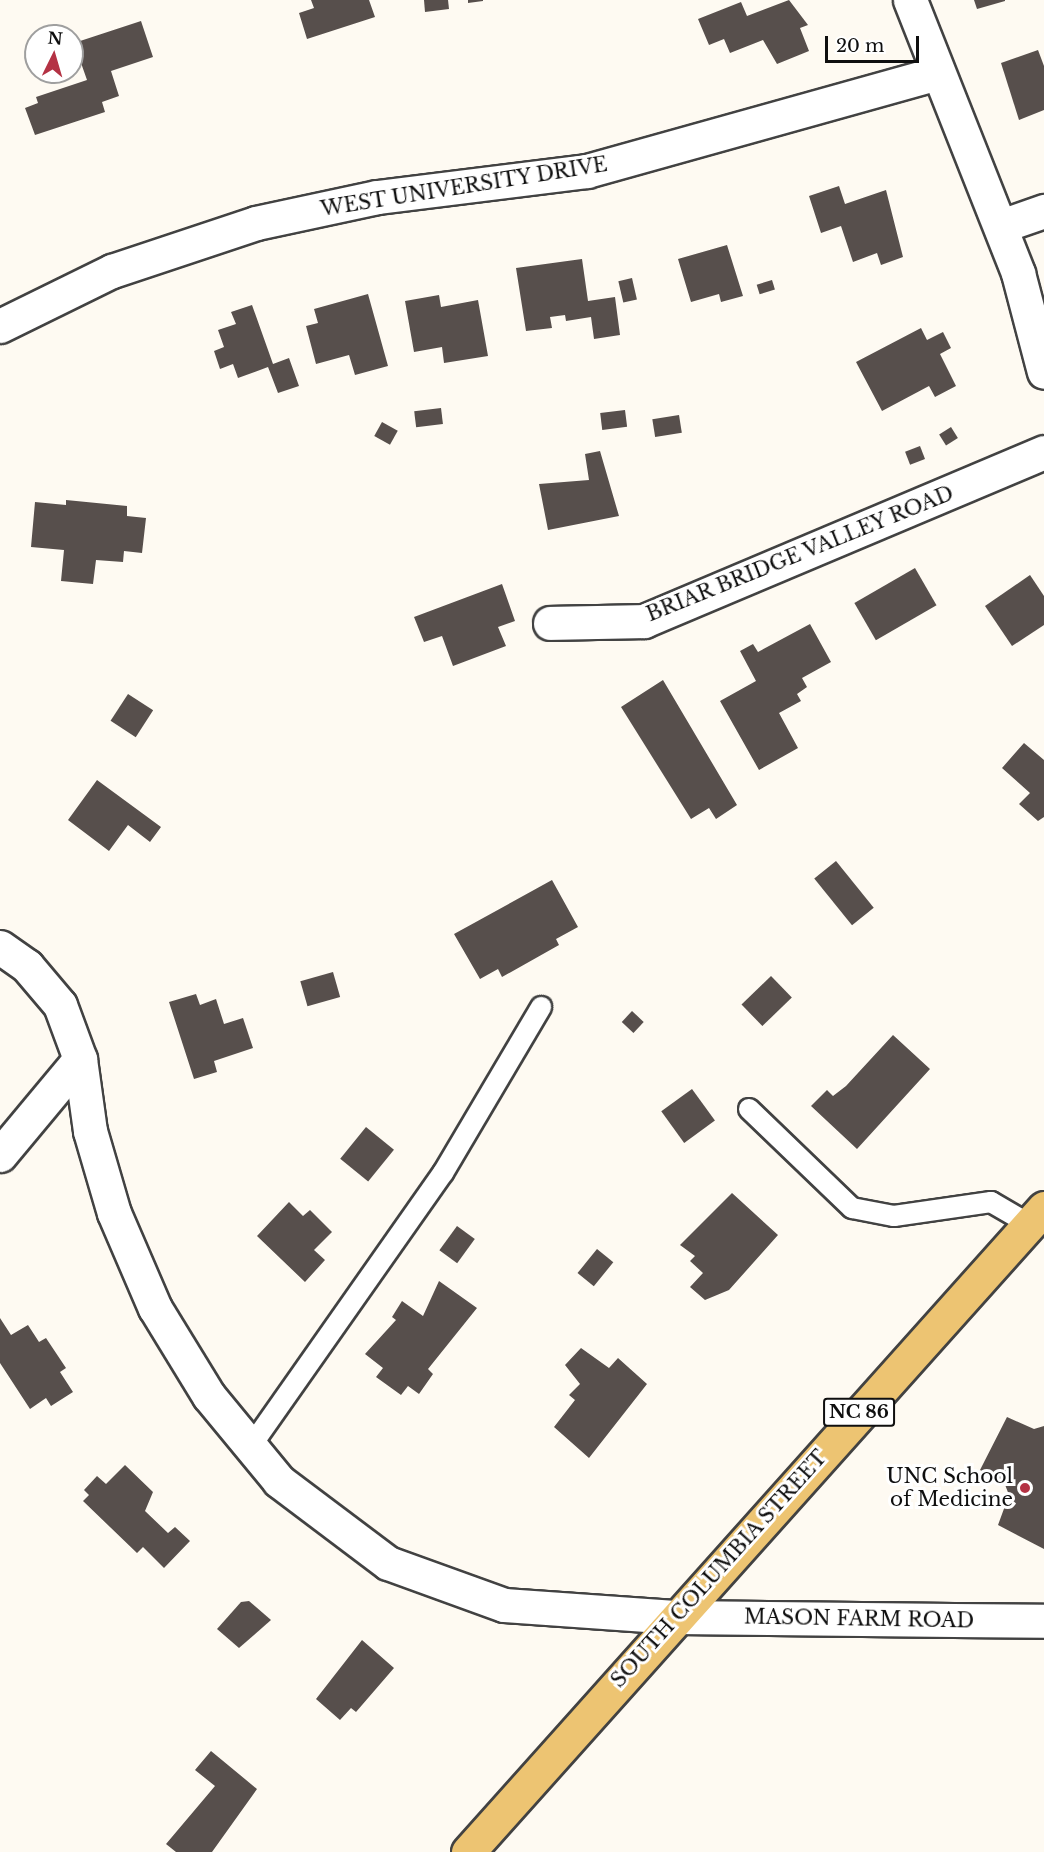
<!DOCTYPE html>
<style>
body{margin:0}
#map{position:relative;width:1044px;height:1852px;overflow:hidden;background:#fefaf2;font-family:"Libre Baskerville",serif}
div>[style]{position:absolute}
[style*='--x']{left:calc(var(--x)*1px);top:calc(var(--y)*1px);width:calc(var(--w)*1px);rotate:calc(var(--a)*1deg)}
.building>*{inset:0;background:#574f4c;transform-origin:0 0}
.roads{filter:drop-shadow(2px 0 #424242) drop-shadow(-2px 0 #424242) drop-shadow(0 2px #424242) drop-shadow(0 -2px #424242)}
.lane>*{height:20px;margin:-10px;padding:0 10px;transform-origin:10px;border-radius:10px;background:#fff}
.street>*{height:33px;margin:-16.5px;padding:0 16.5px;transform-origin:16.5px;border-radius:16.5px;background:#fff}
.primary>*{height:33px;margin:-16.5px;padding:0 16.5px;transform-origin:16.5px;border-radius:16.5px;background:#edc472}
.dots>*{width:16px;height:16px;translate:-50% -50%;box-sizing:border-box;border:3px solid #fff;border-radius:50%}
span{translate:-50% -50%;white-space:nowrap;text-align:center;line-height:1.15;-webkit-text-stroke:6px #fff;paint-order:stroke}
.shield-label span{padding:2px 4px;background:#fff;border:2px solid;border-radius:4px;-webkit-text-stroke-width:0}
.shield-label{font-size:18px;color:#0f0f0f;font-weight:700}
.street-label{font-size:20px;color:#0f0f0f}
.poi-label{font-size:20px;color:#0f0f0f}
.right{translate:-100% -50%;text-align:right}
.north{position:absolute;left:24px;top:24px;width:60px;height:60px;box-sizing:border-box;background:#fff;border:2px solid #9f9f9f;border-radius:50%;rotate:5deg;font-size:16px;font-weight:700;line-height:24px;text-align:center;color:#0f0f0f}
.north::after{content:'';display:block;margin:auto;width:21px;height:27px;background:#b43244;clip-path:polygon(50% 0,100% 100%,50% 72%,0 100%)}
.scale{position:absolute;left:825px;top:36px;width:94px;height:27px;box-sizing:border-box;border:3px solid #0f0f0f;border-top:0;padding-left:8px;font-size:18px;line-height:21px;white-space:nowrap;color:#0f0f0f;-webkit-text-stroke:4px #fff;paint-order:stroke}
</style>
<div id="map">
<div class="building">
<div style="clip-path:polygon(311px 0,369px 0,375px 17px,307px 39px,299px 13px,314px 8px)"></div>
<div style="clip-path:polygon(424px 0,448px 0,449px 9px,425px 12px)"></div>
<div style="clip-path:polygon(468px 0,483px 0,483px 1px,468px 3px)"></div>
<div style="clip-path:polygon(789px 0,808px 25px,800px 28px,809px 51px,777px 64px,763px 40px,730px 53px,724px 39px,709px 45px,698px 19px,741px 2px,747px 16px)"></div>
<div style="clip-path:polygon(974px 0,1005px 0,1005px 1px,977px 9px)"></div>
<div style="clip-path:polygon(141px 21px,153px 57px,111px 71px,119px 96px,102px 102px,105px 112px,35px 135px,25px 108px,38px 103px,36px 97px,87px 80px,74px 43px)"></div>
<div style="clip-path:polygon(1038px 50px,1044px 66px,1044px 110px,1019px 120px,1001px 63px)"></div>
<div style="clip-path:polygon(839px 186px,845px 204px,886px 190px,903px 257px,881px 265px,877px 253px,853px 262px,841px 226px,821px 233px,809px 196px)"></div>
<div style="clip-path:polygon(727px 245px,743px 296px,721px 302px,719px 294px,691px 302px,678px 259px)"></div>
<div style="clip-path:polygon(582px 259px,588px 301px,615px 297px,620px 335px,594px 339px,591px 317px,566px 321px,565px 315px,550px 317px,552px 328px,526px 331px,516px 268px)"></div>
<div style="left:632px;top:278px;width:22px;height:14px;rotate:77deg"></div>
<div style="left:772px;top:280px;width:10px;height:16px;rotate:73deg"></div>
<div style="clip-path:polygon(368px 294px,388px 366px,355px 375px,349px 355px,316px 364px,306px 326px,318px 323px,314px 309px)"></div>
<div style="clip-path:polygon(439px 295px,441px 307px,478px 300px,488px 356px,444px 363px,442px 347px,414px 352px,405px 301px)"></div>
<div style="clip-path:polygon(252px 305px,273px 364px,289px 358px,299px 386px,278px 393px,268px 367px,238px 378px,233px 364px,220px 369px,214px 351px,224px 347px,218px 330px,236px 324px,231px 312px)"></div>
<div style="clip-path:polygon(921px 328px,927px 340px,943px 332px,951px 348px,940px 354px,956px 386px,935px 397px,929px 386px,882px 411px,856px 362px)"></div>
<div style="left:441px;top:408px;width:16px;height:27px;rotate:83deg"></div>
<div style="left:625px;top:410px;width:17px;height:25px;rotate:83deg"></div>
<div style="left:679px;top:415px;width:18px;height:27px;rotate:81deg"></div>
<div style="left:382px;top:422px;width:18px;height:16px;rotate:29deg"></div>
<div style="left:951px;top:427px;width:13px;height:14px;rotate:58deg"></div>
<div style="left:920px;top:446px;width:14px;height:16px;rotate:69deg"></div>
<div style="clip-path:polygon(600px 451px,619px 516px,548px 530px,539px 484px,589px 480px,585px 454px)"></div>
<div style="clip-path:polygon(66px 500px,127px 506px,127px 516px,146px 518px,142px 553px,124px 551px,123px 562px,96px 560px,93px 584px,61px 581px,64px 550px,31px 547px,35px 502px,66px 505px)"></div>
<div style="left:915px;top:568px;width:43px;height:70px;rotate:60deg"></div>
<div style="clip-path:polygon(1030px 575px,1044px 596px,1044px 625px,1012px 646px,985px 606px)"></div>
<div style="clip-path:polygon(502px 584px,515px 621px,498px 627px,506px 646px,453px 666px,442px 636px,424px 642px,414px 617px)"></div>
<div style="clip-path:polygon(810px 624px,831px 662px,802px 678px,807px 687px,797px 694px,801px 701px,779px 713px,798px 748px,759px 770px,720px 701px,756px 681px,740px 651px,753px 644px,758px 652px)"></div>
<div style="clip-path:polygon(663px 680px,737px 805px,716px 819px,709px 808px,691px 819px,621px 707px)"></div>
<div style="left:128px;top:694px;width:30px;height:32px;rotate:33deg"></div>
<div style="clip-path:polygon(1024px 743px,1044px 760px,1044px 817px,1038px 821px,1019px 804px,1030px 793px,1002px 768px)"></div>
<div style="clip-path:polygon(97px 780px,161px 827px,150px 842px,128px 825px,109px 851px,68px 820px)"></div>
<div style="left:836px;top:861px;width:60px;height:28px;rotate:51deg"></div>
<div style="clip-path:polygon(552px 880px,578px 927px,556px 939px,559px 945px,502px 977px,498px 969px,480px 979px,454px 934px)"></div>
<div style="left:333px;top:972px;width:26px;height:34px;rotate:74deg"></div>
<div style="left:771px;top:976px;width:30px;height:41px;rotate:46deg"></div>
<div style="clip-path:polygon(196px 994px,200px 1005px,216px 999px,224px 1024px,243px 1018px,253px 1048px,214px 1061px,217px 1072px,194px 1079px,169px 1002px)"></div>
<div style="left:632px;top:1011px;width:16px;height:15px;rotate:43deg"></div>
<div style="clip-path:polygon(893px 1035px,930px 1069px,857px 1149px,811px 1106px,827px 1090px,833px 1096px,846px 1086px)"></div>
<div style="left:692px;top:1089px;width:39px;height:38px;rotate:54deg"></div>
<div style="left:366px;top:1127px;width:36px;height:41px;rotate:39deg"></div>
<div style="clip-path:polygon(732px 1193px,778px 1235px,729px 1290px,705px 1300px,690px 1287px,703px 1273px,690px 1261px,695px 1256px,680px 1245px)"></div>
<div style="clip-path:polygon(289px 1202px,303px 1216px,310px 1210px,332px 1232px,314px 1250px,325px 1260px,305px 1282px,257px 1236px)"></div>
<div style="left:457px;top:1226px;width:22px;height:30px;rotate:36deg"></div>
<div style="left:597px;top:1249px;width:21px;height:31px;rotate:39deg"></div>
<div style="clip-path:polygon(439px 1281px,477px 1308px,428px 1369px,433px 1374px,419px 1394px,408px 1386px,401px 1395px,376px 1377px,383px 1368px,365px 1354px,396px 1320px,392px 1317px,402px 1301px,423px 1316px)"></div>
<div style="clip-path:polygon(0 1318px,11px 1335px,28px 1325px,39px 1342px,46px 1338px,66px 1368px,60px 1372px,73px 1392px,51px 1406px,46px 1398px,30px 1409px,0 1363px)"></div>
<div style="clip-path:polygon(581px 1348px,609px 1368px,618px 1358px,647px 1384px,589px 1458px,554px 1427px,575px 1400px,569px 1395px,580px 1384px,565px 1365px)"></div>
<div style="clip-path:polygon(1007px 1417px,1034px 1429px,1044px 1426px,1044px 1549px,998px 1525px,1009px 1495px,1004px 1482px,980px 1470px)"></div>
<div style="clip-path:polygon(125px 1465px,153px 1492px,145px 1511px,168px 1533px,175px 1527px,190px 1541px,164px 1568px,143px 1547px,137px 1553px,83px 1501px,89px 1495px,84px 1490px,97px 1476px,106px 1484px)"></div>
<div style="clip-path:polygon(249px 1601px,271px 1620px,239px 1648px,217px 1629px,241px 1602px)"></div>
<div style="clip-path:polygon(362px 1640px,394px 1668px,356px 1712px,351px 1708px,340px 1720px,316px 1699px)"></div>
<div style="clip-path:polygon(211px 1751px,257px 1789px,212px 1852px,176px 1852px,166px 1844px,215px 1786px,195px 1770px)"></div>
</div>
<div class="roads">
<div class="lane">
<div style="--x:749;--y:1109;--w:143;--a:43.9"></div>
<div style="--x:852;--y:1208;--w:43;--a:10.8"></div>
<div style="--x:894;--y:1216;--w:98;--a:-8.2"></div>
<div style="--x:991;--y:1202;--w:44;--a:30.1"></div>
<div style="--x:251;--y:1446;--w:334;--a:-54.9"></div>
<div style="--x:443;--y:1173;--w:193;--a:-59.4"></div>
</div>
<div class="street">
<div style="--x:910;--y:0;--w:294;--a:68.4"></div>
<div style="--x:1018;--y:273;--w:102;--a:75.3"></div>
<div style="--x:1001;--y:226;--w:46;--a:-19.2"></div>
<div style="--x:0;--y:326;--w:125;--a:-26.2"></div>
<div style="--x:112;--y:271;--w:152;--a:-18.4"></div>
<div style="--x:256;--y:223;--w:124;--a:-12.1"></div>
<div style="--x:377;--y:197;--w:212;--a:-7.1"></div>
<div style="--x:587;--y:171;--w:363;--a:-15.6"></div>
<div style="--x:550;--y:623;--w:94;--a:-1.2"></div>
<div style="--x:644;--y:621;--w:434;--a:-22.9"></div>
<div style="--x:0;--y:947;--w:33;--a:35"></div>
<div style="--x:27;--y:966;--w:51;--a:49.8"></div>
<div style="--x:60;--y:1005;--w:58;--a:69.7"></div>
<div style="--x:80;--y:1059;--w:73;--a:82.1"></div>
<div style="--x:90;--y:1131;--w:85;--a:73.7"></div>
<div style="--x:114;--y:1213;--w:103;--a:66.7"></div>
<div style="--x:155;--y:1308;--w:103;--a:58.5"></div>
<div style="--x:209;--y:1396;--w:110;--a:50.5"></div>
<div style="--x:279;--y:1481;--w:136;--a:37"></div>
<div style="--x:388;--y:1563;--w:123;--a:19.9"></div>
<div style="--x:504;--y:1605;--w:171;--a:4"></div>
<div style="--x:675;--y:1617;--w:369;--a:0.6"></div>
<div style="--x:0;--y:1155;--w:125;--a:-50.2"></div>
</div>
<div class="primary">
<div style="--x:468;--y:1852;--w:864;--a:-48.19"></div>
</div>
</div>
<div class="dots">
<div style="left:1025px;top:1488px;background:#b43244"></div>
</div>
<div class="shield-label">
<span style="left:859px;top:1412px">NC 86</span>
</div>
<div class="street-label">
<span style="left:464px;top:187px;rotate:-9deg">WEST UNIVERSITY DRIVE</span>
<span style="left:800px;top:554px;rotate:-22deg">BRIAR BRIDGE VALLEY ROAD</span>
<span style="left:719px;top:1569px;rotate:-48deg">SOUTH COLUMBIA STREET</span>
<span style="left:859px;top:1619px;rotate:1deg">MASON FARM ROAD</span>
</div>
<div class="poi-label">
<span class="right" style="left:1013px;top:1488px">UNC School<br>of Medicine</span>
</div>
<div class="north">N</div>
<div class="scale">20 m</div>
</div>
